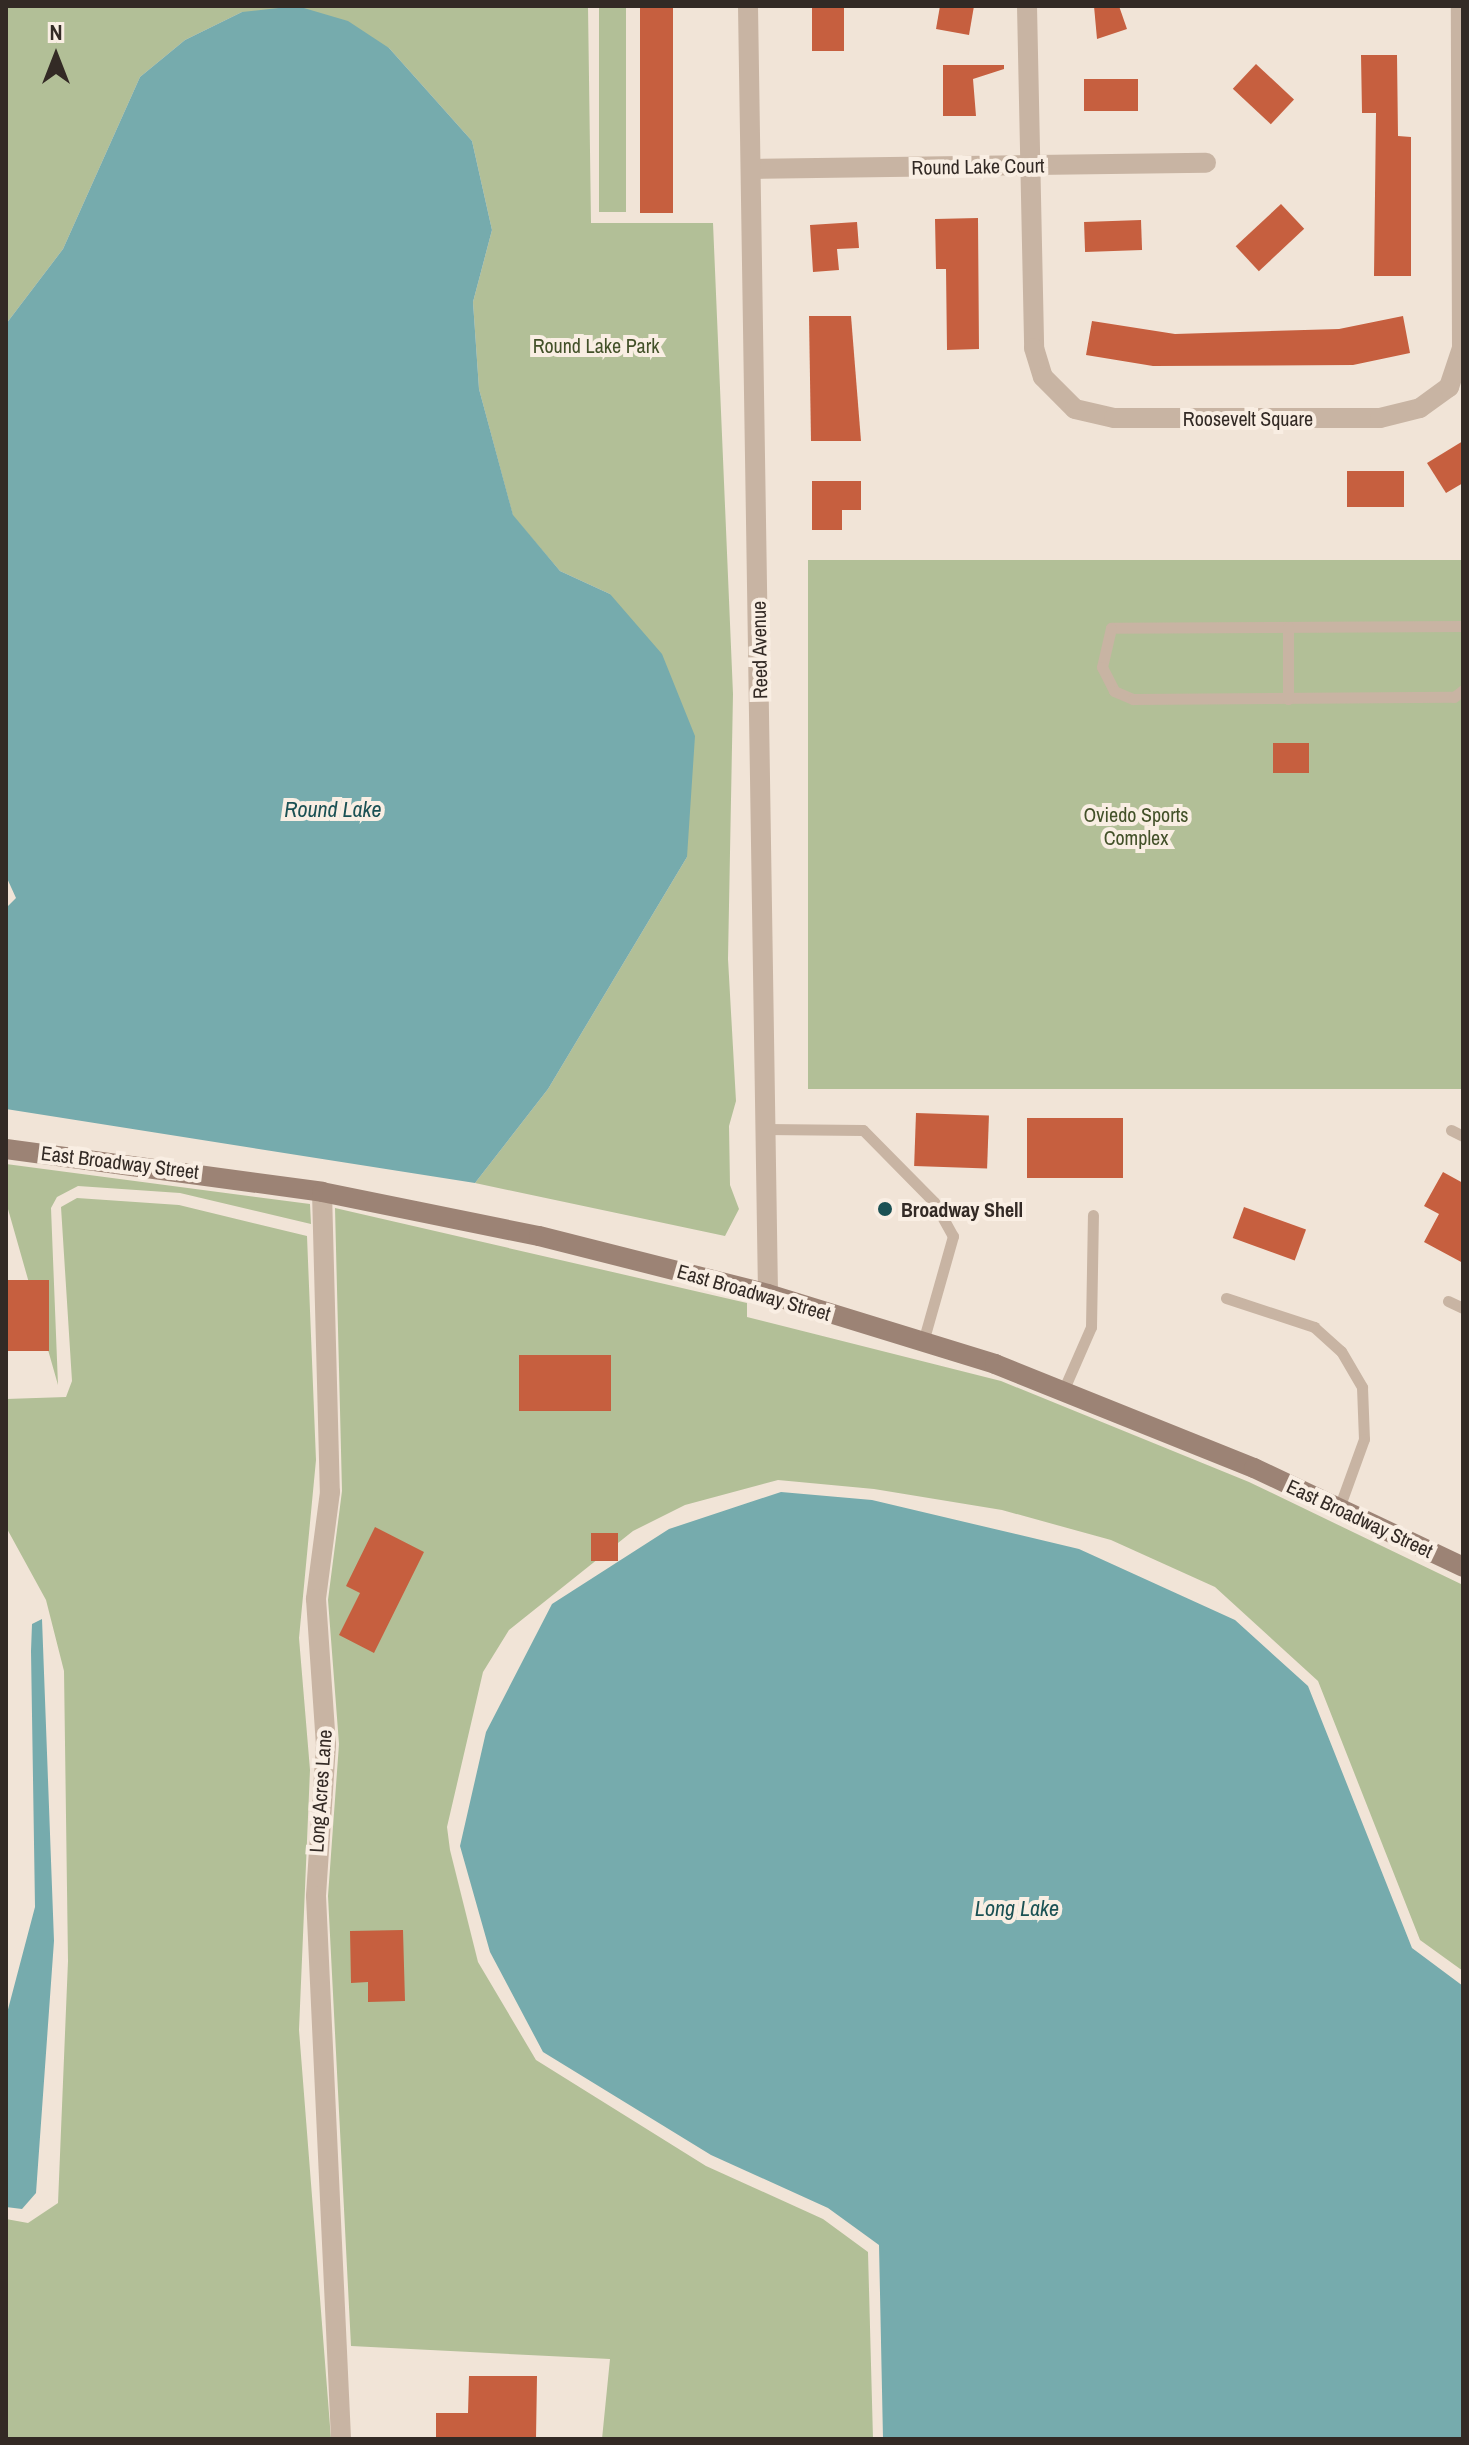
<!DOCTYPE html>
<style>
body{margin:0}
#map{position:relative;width:1469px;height:2445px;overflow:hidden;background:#f1e4d7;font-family:"Archivo Narrow",sans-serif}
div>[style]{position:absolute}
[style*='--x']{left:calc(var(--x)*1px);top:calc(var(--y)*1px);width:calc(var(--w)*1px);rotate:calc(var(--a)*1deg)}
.green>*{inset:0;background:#b2bf97;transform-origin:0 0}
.water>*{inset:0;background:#76abad}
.building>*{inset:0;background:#c65f3f;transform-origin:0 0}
.service>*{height:11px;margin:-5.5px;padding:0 5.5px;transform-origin:5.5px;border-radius:5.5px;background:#c8b4a3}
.minor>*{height:20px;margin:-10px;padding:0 10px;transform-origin:10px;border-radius:10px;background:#c8b4a3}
.tertiary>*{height:20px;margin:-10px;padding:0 10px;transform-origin:10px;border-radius:10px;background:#c8b4a3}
.secondary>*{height:20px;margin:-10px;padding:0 10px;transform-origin:10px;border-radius:10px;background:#9c8375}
.dots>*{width:22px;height:22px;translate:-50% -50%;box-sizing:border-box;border:4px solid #f9eee3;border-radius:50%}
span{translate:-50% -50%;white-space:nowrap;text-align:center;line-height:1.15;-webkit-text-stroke:8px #f9eee3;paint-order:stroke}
.street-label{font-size:20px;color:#332a25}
.park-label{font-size:20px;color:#435129}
.poi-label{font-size:20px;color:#332a25;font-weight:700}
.left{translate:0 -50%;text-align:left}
.water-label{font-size:22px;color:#1b5154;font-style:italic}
.frame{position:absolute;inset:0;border:8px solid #332a25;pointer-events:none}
.north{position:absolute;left:16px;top:16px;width:80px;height:80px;-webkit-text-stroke:6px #f9eee3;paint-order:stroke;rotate:0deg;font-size:22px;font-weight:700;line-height:32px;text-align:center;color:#332a25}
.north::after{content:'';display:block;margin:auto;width:28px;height:36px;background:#332a25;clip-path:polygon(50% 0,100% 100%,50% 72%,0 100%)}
</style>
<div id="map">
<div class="green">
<div style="clip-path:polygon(6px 6px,588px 6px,591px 223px,713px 223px,733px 694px,728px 959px,736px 1101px,729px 1126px,730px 1185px,739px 1209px,725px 1236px,475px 1183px,548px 1089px,687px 857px,610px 594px,560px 571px,513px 516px,479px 389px,473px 302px,492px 230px,472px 141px,389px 48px,242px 12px,185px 40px,140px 77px,63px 249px,6px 324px)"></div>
<div style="left:599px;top:6px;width:27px;height:206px"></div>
<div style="left:1463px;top:560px;width:529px;height:655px;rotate:90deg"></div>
<div style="clip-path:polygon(6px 1164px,310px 1204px,311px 1224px,180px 1193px,78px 1186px,57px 1197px,51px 1208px,58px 1385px,6px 1202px)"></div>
<div style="clip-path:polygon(77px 1198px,179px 1205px,307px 1236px,316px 1460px,299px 1638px,310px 1770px,299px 2030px,331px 2439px,6px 2439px,6px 2219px,28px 2223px,58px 2203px,68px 1961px,64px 1671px,46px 1600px,6px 1527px,6px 1399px,66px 1397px,72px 1381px,61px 1207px)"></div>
<div style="clip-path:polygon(335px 1208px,747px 1303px,747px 1317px,1001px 1381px,1249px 1482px,1463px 1585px,1463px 1971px,1420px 1940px,1318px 1681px,1215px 1587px,1111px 1540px,1002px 1510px,874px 1489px,778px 1480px,685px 1505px,633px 1531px,509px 1630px,483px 1672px,447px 1827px,450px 1850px,478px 1962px,536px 2060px,706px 2166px,823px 2219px,868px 2252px,873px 2439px,602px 2439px,610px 2359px,351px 2346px,328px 1896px,339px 1744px,328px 1600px,342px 1491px)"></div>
</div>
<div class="water">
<div style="clip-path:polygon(297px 6px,348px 21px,389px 48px,472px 141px,492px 230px,473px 302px,479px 389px,513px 515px,560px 571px,610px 594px,662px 654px,695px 736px,687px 857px,548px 1089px,475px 1183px,6px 1109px,6px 908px,16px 898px,6px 876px,6px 324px,63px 249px,140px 77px,185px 40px,242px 12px)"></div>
<div style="clip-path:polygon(781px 1492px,872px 1500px,1079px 1549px,1235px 1620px,1308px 1686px,1412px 1948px,1463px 1986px,1463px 2439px,883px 2439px,879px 2245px,828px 2208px,711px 2155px,543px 2052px,490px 1952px,460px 1846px,486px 1732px,552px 1604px,669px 1529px)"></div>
<div style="clip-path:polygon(42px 1619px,54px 1941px,36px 2193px,22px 2209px,6px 2207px,6px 2017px,35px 1907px,31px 1651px,32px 1624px)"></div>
</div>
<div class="building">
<div style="left:640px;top:6px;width:33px;height:207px"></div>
<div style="left:812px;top:6px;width:32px;height:45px"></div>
<div style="clip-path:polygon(940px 6px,974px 6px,969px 35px,936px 29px)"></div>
<div style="clip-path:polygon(1094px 6px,1119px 6px,1127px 29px,1097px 39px)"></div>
<div style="clip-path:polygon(1361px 55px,1397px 55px,1398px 136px,1411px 137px,1411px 276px,1374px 276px,1376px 113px,1362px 113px)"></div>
<div style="left:1256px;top:64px;width:52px;height:34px;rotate:43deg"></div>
<div style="clip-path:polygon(943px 65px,1004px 65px,1004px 69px,973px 79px,976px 116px,943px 116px)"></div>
<div style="left:1084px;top:79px;width:54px;height:32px"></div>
<div style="left:1281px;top:204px;width:34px;height:62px;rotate:47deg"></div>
<div style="clip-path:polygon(978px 218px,979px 349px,947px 350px,946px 269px,936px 269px,935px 219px)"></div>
<div style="left:1141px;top:220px;width:30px;height:57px;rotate:88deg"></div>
<div style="clip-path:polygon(857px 222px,859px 248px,837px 249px,839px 270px,813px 272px,810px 225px)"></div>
<div style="clip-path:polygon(809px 316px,851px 316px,861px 441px,811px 441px)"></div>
<div style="clip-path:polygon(1403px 316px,1410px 353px,1353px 365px,1153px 366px,1086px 355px,1092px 321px,1175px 334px,1339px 329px)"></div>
<div style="clip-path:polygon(1463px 441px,1463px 483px,1446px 493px,1427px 463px)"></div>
<div style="left:1347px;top:471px;width:57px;height:36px"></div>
<div style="clip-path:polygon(812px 481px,861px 481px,861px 510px,842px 510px,842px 530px,812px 530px)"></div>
<div style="left:1273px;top:743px;width:36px;height:30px"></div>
<div style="left:916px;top:1113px;width:73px;height:53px;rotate:2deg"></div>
<div style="left:1123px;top:1118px;width:60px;height:96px;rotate:90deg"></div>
<div style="clip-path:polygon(1443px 1172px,1463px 1183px,1463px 1263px,1424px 1242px,1439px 1214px,1424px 1206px)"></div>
<div style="left:1244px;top:1207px;width:66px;height:33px;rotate:20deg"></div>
<div style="left:6px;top:1280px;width:43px;height:71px"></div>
<div style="left:519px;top:1355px;width:92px;height:56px"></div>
<div style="clip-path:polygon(375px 1527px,424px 1552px,374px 1653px,339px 1635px,360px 1593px,346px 1586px)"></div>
<div style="left:591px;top:1533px;width:27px;height:28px"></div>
<div style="clip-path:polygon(403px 1930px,405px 2001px,368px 2002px,368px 1982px,351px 1983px,350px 1931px)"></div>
<div style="clip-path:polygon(469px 2376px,537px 2376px,536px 2439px,436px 2439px,436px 2413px,468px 2413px)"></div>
</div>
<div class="service">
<div style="--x:1463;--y:626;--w:352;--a:179.7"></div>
<div style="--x:1111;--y:628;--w:40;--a:103"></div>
<div style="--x:1102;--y:667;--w:27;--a:63"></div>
<div style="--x:1114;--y:691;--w:21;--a:23"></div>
<div style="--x:1133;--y:699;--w:321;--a:-0.4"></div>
<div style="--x:1454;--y:697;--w:11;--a:-38"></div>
<div style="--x:1288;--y:627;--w:72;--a:90"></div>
<div style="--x:766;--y:1129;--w:97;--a:0.6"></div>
<div style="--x:863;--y:1130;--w:101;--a:45.4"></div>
<div style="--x:934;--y:1202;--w:39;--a:61"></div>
<div style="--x:953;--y:1236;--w:110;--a:105.8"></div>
<div style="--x:1451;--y:1130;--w:13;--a:27"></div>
<div style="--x:1226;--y:1298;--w:93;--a:18.2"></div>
<div style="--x:1314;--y:1327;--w:36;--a:42"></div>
<div style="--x:1341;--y:1351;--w:42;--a:59.7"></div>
<div style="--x:1362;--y:1387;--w:52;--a:87.8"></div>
<div style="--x:1364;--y:1439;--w:73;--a:109.9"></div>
<div style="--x:1448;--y:1301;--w:17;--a:25"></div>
<div style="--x:1063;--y:1391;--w:70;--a:-66.4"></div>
<div style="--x:1091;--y:1327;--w:112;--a:-89"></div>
</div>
<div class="minor">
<div style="--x:1027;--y:6;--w:342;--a:88.8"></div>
<div style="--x:1034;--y:348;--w:30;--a:73"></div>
<div style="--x:1043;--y:377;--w:45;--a:45"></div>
<div style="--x:1075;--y:409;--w:40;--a:13"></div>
<div style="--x:1114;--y:418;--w:266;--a:0"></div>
<div style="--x:1380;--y:418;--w:41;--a:-14"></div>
<div style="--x:1420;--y:408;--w:36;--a:-36"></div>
<div style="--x:1449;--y:387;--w:41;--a:-71.6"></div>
<div style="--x:1462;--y:348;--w:342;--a:-90.2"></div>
<div style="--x:751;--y:169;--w:455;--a:-0.8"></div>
<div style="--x:322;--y:1192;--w:300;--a:88.5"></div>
<div style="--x:330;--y:1492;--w:108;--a:97.5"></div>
<div style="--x:316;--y:1599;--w:146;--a:86.1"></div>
<div style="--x:326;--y:1745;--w:151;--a:93.8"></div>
<div style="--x:316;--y:1896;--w:544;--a:87.36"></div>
</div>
<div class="tertiary">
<div style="--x:748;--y:6;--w:1288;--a:89.11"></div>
</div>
<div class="secondary">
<div style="--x:6;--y:1149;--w:319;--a:7.7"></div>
<div style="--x:322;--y:1192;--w:221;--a:11.5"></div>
<div style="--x:539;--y:1236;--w:236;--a:14.2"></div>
<div style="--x:768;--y:1294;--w:238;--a:17.1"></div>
<div style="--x:995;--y:1364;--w:279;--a:21.9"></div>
<div style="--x:1254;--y:1468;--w:231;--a:25.3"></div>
</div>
<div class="dots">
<div style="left:885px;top:1209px;background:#1b5154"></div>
</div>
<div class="street-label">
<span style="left:978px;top:166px;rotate:-1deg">Round Lake Court</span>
<span style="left:1248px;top:418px">Roosevelt Square</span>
<span style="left:759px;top:650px;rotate:-91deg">Reed Avenue</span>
<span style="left:120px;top:1162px;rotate:7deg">East Broadway Street</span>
<span style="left:754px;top:1292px;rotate:16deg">East Broadway Street</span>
<span style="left:1360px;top:1518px;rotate:25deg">East Broadway Street</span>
<span style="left:320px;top:1791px;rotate:-86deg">Long Acres Lane</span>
</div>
<div class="park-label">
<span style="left:596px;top:345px">Round Lake Park</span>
<span style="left:1136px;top:826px">Oviedo Sports<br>Complex</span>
</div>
<div class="poi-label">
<span class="left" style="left:901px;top:1209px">Broadway Shell</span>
</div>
<div class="water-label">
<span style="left:333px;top:810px">Round Lake</span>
<span style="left:1017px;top:1909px">Long Lake</span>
</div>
<div class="frame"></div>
<div class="north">N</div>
</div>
